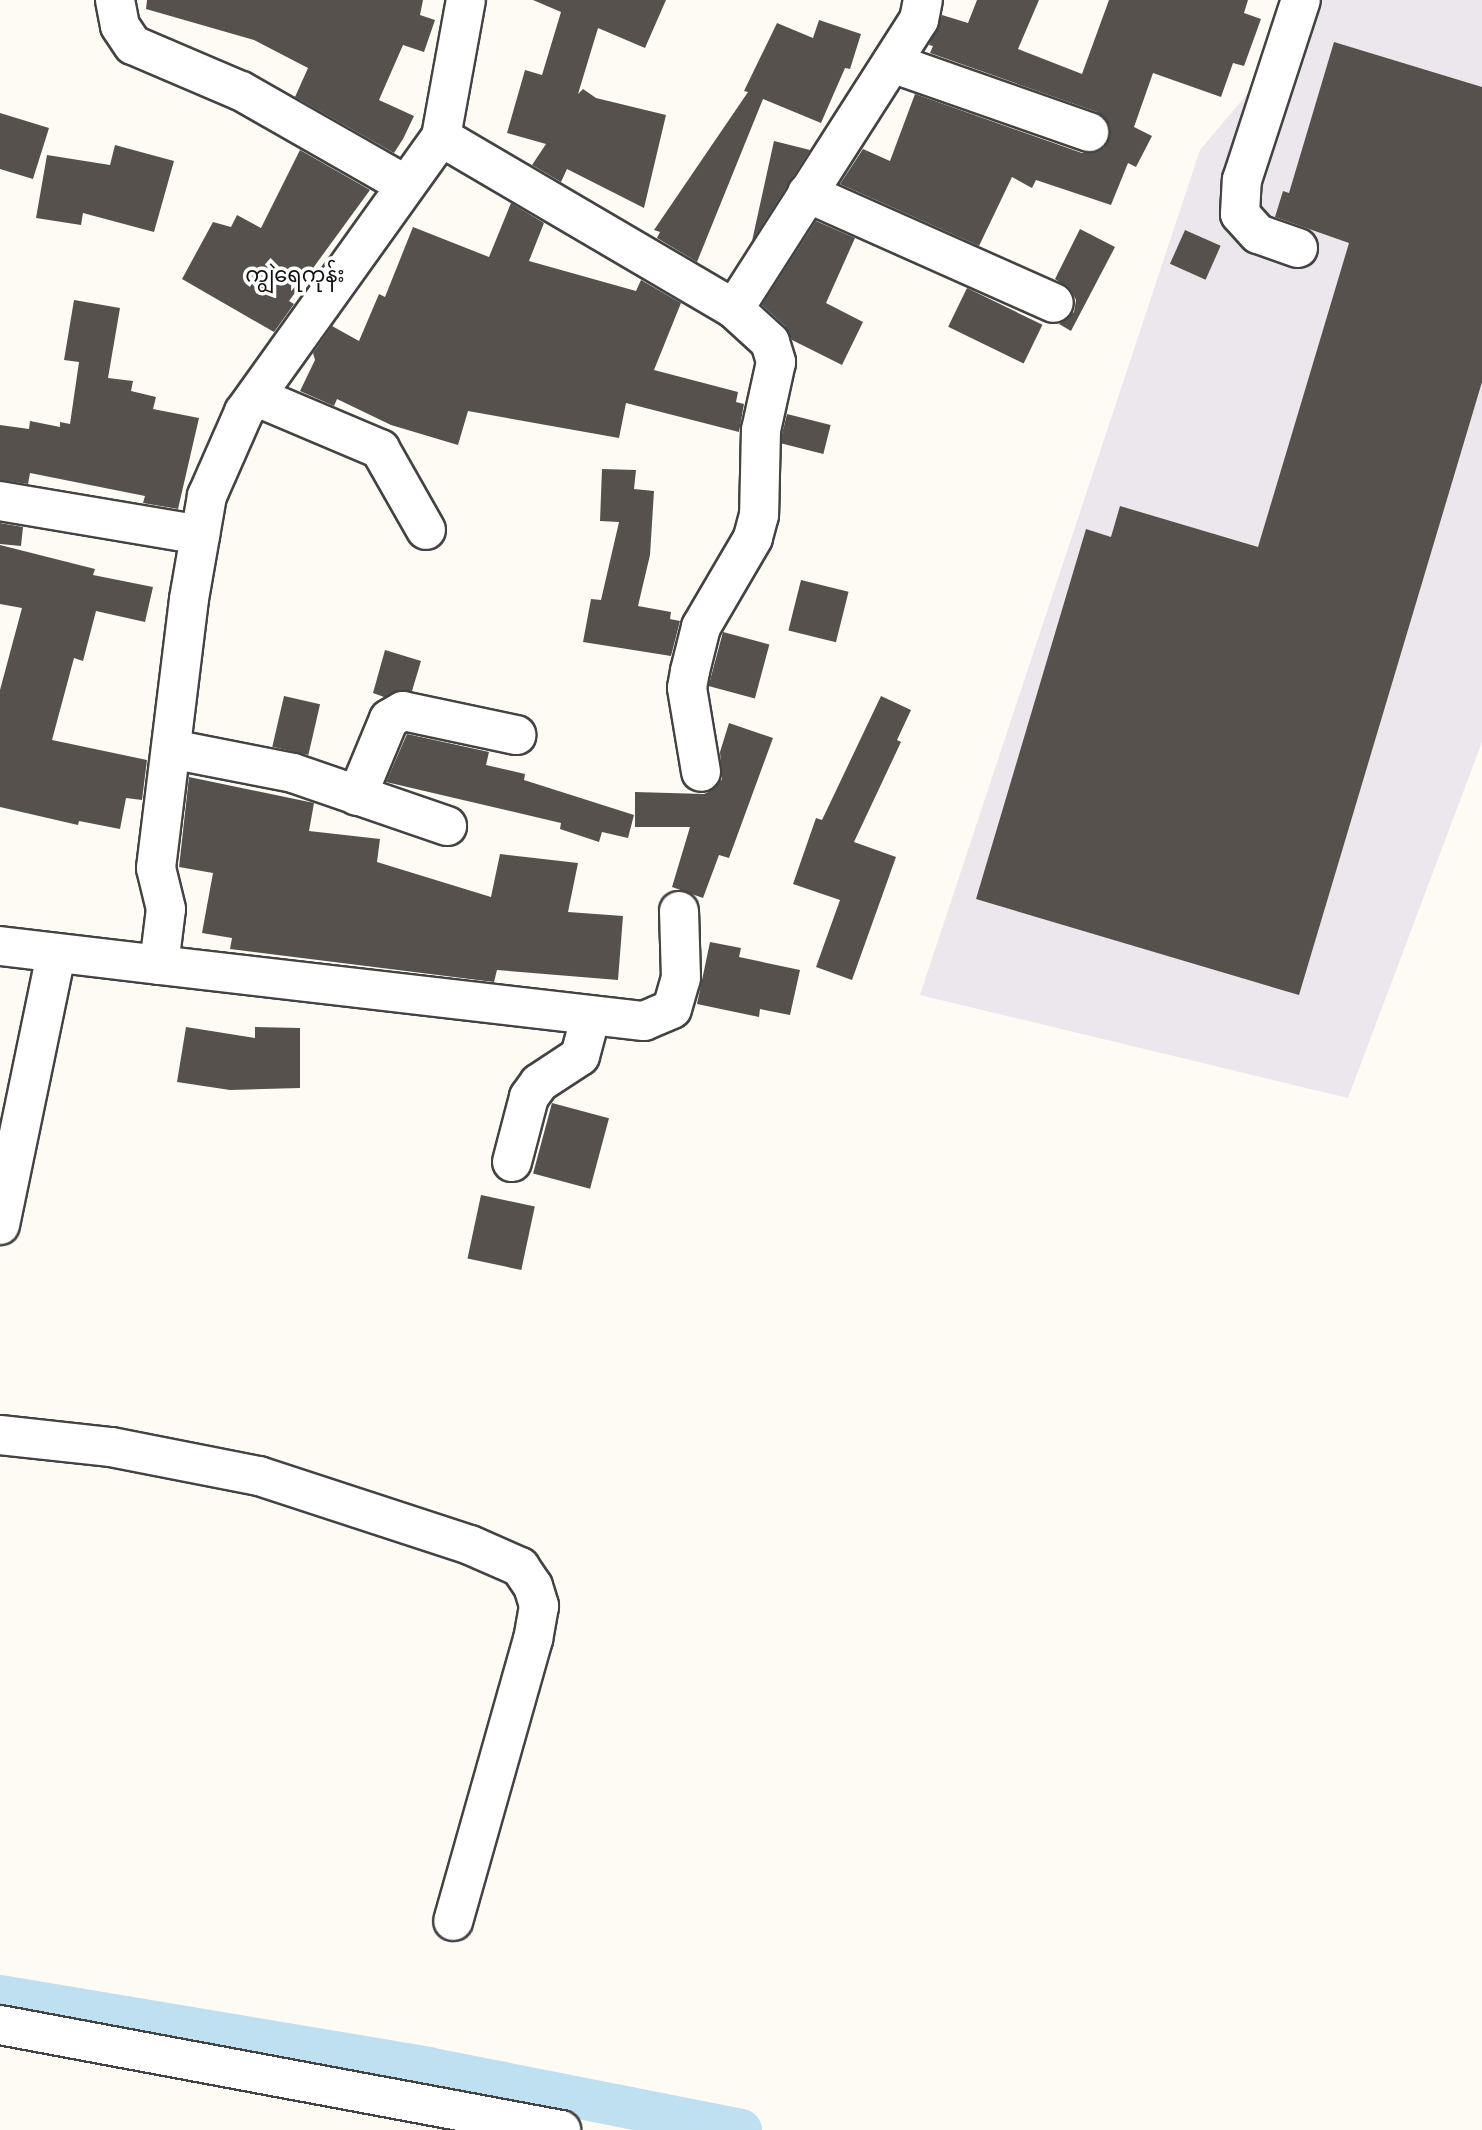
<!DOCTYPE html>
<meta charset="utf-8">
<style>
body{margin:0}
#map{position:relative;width:1482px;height:2130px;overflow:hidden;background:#fefbf4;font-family:"Crimson Pro","Noto Sans Myanmar",serif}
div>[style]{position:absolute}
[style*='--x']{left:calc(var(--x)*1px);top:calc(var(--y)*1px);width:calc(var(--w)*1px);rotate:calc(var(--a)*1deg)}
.industrial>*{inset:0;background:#ece6ed}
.canal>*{height:42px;margin:-21px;padding:0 21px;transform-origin:21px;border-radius:21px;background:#bee0f0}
.building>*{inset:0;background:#57514d;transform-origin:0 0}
.roads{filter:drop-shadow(2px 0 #434343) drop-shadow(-2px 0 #434343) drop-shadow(0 2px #434343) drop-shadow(0 -2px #434343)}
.minor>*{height:38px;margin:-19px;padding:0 19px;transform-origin:19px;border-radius:19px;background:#fff}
span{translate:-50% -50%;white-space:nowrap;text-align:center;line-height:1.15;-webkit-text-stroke:7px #fff;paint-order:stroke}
.quarter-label{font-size:21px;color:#101010}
</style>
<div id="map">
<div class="industrial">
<div style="clip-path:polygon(1297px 0,1482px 0,1482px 742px,1348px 1098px,920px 995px,1200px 150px,1270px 67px)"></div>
</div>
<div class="canal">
<div style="--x:0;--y:1996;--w:434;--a:9.5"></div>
<div style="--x:428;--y:2068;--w:319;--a:11.2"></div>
</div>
<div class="building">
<div style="clip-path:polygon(147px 0,423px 0,420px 15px,435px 20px,424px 52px,403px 45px,379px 100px,414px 116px,403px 139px,394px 153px,295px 97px,308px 68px,254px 40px,146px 9px)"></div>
<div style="clip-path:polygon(533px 0,666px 0,645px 48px,598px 28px,578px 94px,583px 89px,596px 98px,666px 115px,644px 208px,567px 169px,561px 182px,532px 165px,546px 144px,507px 133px,525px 70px,542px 75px,561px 12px)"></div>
<div style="clip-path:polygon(977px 0,1039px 0,1018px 49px,1082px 74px,1109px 0,1248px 0,1244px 13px,1261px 19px,1244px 66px,1233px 63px,1221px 97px,1153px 73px,1134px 127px,1152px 136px,1136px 167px,1128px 163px,1111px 205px,1036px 180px,1032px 188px,1012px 177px,979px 246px,840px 184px,863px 149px,890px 161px,915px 94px,1082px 153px,1104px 148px,1110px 127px,1097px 112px,930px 53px,933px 46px,929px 45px,942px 15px,968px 23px)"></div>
<div style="clip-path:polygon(819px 20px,861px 34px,850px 69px,845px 68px,821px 123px,763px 99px,697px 262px,657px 238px,660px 232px,654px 230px,748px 92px,744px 91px,777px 23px,813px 38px)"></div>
<div style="clip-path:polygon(1334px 42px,1482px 87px,1482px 382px,1299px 995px,976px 899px,1086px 529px,1111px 537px,1120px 506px,1258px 547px,1349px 243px,1275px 217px,1283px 191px,1289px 193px)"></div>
<div style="clip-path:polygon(0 113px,49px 128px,33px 179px,0 169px)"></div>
<div style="clip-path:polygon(774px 141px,810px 150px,752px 241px)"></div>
<div style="clip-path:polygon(115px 145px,174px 161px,154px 232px,83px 213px,81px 225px,36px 218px,47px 155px,110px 165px)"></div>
<div style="clip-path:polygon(300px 150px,370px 190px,289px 301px,294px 304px,274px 332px,182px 279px,213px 222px,231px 227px,237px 215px,261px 228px)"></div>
<div style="clip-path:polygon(511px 203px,544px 223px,529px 261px,636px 291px,641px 280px,681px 303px,654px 370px,738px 392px,736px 402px,744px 404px,739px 432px,626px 403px,619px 438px,468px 411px,458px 445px,391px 425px,337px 399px,334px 406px,300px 391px,315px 360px,313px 353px,332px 326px,359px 341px,379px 294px,385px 297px,413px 227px,489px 257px)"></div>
<div style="clip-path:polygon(816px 221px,855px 238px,826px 303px,863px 322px,842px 365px,792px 340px,785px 326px,762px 305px)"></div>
<div style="clip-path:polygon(1080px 229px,1115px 247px,1071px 331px,1059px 324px,1074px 312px,1076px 300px,1071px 290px,1055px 279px)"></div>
<div style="left:1185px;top:230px;width:39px;height:37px;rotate:24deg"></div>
<div style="left:967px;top:288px;width:84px;height:43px;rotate:26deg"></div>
<div style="clip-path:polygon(74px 300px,120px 308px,108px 378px,133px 381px,131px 391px,156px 397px,153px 409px,199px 418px,178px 509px,143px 503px,145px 496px,30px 473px,28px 484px,0 480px,0 425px,29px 429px,30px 421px,60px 427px,60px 422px,70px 424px,79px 362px,64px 360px)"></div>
<div style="left:787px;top:414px;width:45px;height:30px;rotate:14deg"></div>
<div style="clip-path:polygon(602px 469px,636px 470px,634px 489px,654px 491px,650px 555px,638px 606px,671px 612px,670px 619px,680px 621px,671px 656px,583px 642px,591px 599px,601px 600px,619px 522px,600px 521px)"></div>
<div style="clip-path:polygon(0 523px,23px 527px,21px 546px,0 544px)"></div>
<div style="clip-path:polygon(0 545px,95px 569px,93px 575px,153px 587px,145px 622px,96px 611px,83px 661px,74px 658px,52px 740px,147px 760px,142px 800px,126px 798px,120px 829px,79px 821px,78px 825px,0 807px,0 690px,22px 608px,0 604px)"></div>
<div style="left:801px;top:580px;width:49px;height:52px;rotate:14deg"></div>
<div style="left:723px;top:632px;width:48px;height:56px;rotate:15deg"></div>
<div style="clip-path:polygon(385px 650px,421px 661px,412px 691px,384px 697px,373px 693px)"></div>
<div style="left:284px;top:696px;width:37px;height:52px;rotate:13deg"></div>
<div style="clip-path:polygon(881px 696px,911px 710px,897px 740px,901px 742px,854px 842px,896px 857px,852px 980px,816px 967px,840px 900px,793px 884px,816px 818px,822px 820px)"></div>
<div style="clip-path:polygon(729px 723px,773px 738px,729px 858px,719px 855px,703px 898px,672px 887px,690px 827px,635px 827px,635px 792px,704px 794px,714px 789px,722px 779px,720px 752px)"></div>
<div style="clip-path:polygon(407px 734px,489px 752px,486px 765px,525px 774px,524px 780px,634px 815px,628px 838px,602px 832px,599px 842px,560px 829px,561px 823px,386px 782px)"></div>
<div style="clip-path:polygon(189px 777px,314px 803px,309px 831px,380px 839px,377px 862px,491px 897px,500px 854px,578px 863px,568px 912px,623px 916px,618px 980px,497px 970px,494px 982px,230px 949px,232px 938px,202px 933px,213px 873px,179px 867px)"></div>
<div style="clip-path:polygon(710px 942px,741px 948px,739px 957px,800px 970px,790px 1015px,760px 1009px,759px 1017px,697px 1004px)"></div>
<div style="clip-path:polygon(186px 1027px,255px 1038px,255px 1027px,300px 1028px,300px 1088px,230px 1090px,177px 1082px)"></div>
<div style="left:552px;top:1103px;width:59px;height:73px;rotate:15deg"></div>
<div style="left:481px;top:1195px;width:55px;height:65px;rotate:12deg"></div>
</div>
<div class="roads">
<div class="minor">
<div style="--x:115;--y:0;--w:26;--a:79"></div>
<div style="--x:120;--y:26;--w:23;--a:56"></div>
<div style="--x:133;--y:45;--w:117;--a:23.1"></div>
<div style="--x:241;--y:91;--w:188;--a:29.7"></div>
<div style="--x:892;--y:63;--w:209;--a:19.3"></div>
<div style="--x:441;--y:137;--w:340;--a:30.4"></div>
<div style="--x:734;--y:309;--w:49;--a:42.5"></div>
<div style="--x:770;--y:342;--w:21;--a:73"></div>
<div style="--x:776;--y:362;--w:70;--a:102.4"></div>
<div style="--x:761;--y:430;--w:85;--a:91.3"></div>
<div style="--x:759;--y:515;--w:24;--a:105"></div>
<div style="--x:753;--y:538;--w:103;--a:120.3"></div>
<div style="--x:701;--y:627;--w:45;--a:104"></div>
<div style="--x:690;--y:671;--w:17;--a:100"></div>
<div style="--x:687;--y:688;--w:85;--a:80.5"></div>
<div style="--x:807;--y:193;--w:270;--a:24"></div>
<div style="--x:1298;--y:248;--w:42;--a:-160.7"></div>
<div style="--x:1258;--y:234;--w:27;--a:-132"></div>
<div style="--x:1240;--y:214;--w:34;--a:-87"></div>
<div style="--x:1242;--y:180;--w:189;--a:-71.9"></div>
<div style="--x:734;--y:309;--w:343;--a:-57.4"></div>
<div style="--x:919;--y:20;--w:20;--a:-79"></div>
<div style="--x:257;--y:397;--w:134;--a:22.9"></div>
<div style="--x:380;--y:449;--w:93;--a:60.4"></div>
<div style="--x:0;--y:501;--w:203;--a:9.6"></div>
<div style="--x:171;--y:749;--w:124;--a:11.1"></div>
<div style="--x:293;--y:773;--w:163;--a:19"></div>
<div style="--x:357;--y:796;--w:83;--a:-67.4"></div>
<div style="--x:389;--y:719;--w:16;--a:-30"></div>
<div style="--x:403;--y:711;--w:116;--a:12"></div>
<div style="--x:0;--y:946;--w:160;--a:6.8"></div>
<div style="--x:159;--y:965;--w:56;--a:-82.9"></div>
<div style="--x:166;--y:909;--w:42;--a:-103.7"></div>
<div style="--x:156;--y:868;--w:271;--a:-83"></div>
<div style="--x:189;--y:599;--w:105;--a:-80.1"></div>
<div style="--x:207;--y:496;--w:92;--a:-66.2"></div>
<div style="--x:244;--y:412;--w:338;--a:-54.4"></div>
<div style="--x:441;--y:137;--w:139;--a:-79.7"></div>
<div style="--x:159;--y:965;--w:488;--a:6.6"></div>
<div style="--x:644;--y:1021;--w:30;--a:-23"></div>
<div style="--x:672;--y:1009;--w:32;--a:-74"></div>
<div style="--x:681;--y:978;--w:67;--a:-91.7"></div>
<div style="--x:512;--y:1162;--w:67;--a:-75.3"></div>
<div style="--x:529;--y:1097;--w:17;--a:-54"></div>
<div style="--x:539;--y:1083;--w:49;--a:-33.4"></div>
<div style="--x:580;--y:1056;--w:42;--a:-75"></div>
<div style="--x:0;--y:1225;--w:276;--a:-78.3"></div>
<div style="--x:0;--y:1435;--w:112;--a:6.2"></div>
<div style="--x:111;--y:1447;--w:151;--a:11.1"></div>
<div style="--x:259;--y:1476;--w:222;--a:18.1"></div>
<div style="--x:470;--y:1545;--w:55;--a:23.7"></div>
<div style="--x:520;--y:1567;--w:23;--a:56"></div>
<div style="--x:533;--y:1586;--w:21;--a:73"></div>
<div style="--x:539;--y:1606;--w:34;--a:100"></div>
<div style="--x:533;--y:1639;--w:293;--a:105.8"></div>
<div style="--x:0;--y:2025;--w:571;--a:10.6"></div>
</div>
</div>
<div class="quarter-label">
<span style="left:295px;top:275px">ကျွဲရေကုန်း</span>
</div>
</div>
